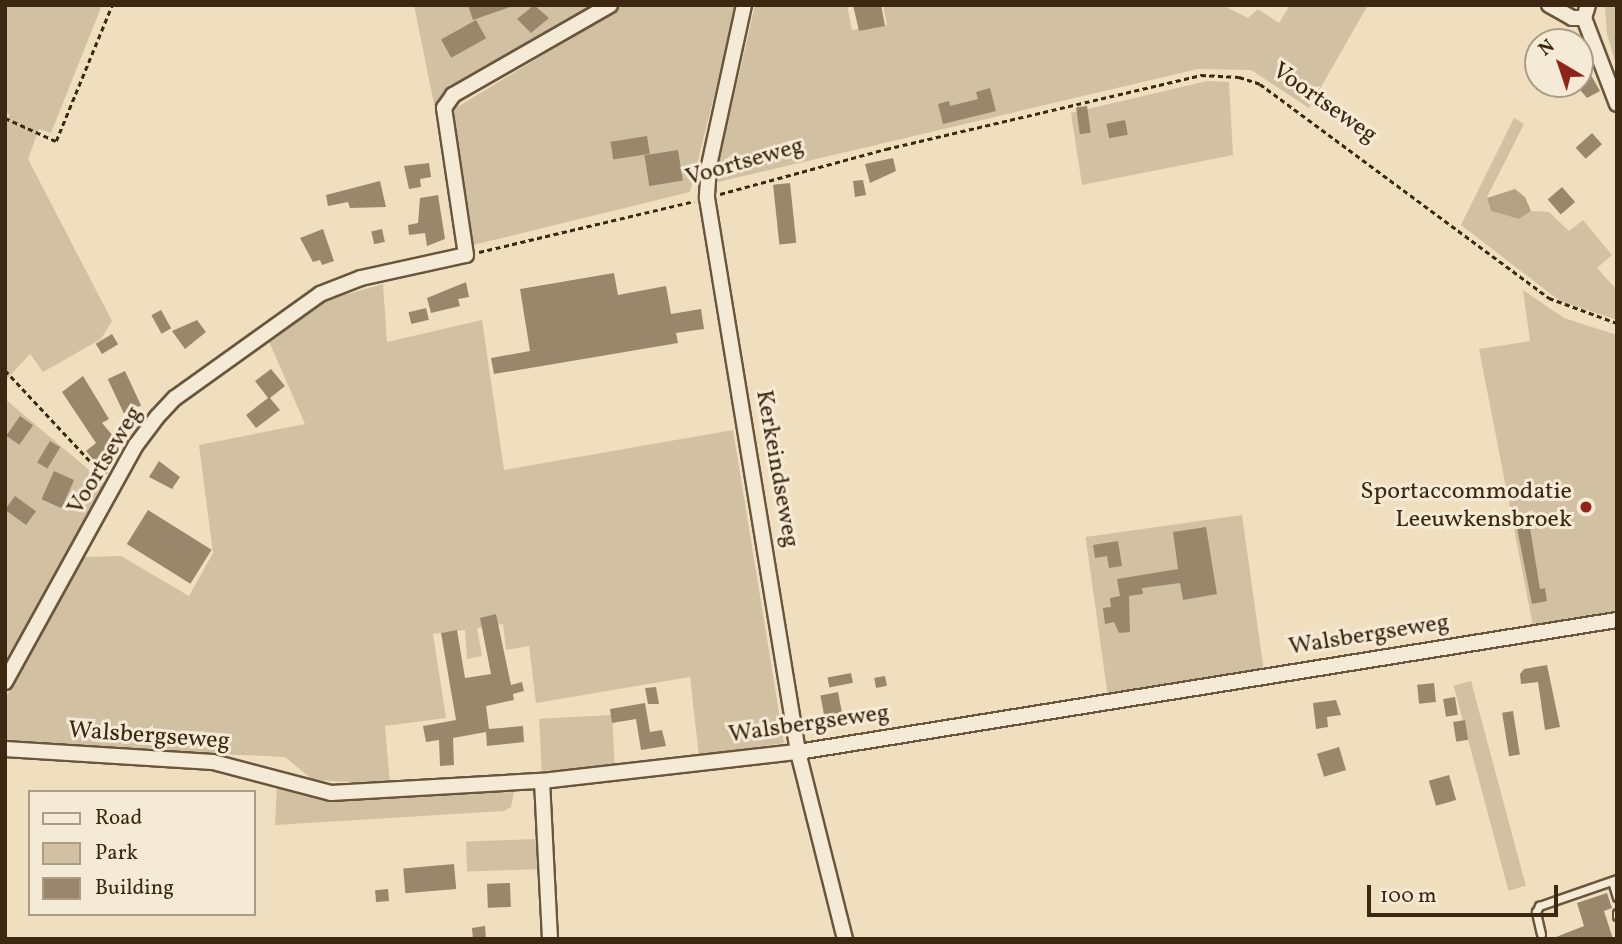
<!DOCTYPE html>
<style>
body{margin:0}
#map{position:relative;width:1622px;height:944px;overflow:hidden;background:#f0dfbf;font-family:Vollkorn,serif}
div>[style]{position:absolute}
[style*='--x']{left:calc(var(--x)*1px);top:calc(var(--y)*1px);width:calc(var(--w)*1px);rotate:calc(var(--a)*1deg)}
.green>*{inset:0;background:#d1c0a1;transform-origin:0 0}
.water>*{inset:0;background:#b3a184}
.building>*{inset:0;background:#9a876b;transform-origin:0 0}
.path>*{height:2.5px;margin-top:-1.25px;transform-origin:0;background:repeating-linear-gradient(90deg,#3c2811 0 5px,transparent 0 8.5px)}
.roads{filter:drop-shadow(2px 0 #69563c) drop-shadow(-2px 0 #69563c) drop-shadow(0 2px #69563c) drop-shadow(0 -2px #69563c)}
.lane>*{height:7px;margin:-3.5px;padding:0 3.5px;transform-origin:3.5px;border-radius:3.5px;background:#f5ead5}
.street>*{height:14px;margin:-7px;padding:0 7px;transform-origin:7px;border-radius:7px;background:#f5ead5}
.dots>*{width:19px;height:19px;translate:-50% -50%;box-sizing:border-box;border:4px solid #f5ead5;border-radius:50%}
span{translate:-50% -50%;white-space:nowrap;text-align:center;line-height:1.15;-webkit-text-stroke:6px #f5ead5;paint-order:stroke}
.street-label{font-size:24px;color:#3c2811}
.poi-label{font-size:24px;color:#3c2811}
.right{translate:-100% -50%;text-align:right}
.frame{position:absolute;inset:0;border:7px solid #3c2811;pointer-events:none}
.legend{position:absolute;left:28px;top:790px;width:228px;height:126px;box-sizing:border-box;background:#f5ead5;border:2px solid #ab9c87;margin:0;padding:9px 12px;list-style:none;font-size:21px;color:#3c2811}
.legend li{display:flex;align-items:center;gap:14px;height:35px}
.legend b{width:35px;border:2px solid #ab9c87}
.north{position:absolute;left:1524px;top:28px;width:70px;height:70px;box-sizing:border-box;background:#f5ead5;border:2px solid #ab9c87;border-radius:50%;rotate:321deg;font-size:19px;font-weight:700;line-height:28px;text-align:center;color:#3c2811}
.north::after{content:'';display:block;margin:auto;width:24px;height:32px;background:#8f2418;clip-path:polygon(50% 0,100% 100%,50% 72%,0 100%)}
.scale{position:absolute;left:1367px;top:885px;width:191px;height:32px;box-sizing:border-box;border:4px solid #3c2811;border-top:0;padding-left:9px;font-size:21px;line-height:24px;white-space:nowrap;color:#3c2811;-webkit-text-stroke:5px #f5ead5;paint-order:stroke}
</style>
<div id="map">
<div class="green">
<div style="clip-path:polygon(5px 5px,102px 5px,51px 133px,39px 129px,28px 159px,112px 321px,101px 339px,43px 372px,30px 354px,5px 381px,5px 121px,10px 115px,5px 112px)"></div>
<div style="clip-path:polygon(414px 5px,599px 5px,440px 108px,437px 119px)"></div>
<div style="clip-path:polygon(625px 5px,737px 5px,690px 192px,473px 245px,450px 122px,454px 109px)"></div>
<div style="clip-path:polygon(755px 5px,847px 5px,852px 30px,887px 25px,883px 5px,1222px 5px,1248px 18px,1258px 9px,1279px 23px,1290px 5px,1368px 5px,1309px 108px,1251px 70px,1198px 69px,714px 183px)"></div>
<div style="clip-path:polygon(1605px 5px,1617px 5px,1617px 68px,1607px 34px)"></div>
<div style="clip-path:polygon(1207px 81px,1229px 82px,1233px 155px,1082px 185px,1071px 113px)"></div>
<div style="clip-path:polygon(1514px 118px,1524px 124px,1487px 197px,1491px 211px,1519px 219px,1531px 211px,1549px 212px,1569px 231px,1583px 220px,1612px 255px,1597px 268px,1617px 290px,1617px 320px,1560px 301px,1461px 225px)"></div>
<div style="clip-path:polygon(383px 284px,387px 342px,482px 320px,504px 470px,733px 430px,784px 743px,699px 756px,690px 677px,536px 703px,529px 646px,506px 650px,503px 624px,477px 628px,482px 656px,467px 659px,465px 630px,433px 634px,446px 718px,385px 726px,390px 784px,313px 780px,285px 757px,5px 744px,5px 699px,84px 557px,121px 556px,189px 596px,213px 553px,199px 445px,305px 424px,267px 337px,316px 303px)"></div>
<div style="clip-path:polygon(1523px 290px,1564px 318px,1617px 335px,1617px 612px,1533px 626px,1479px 349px,1530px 341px)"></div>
<div style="clip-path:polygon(5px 399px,108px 486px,5px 669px)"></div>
<div style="left:1242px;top:515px;width:158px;height:158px;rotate:82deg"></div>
<div style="left:1471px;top:681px;width:212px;height:18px;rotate:75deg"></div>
<div style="left:612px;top:715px;width:52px;height:73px;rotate:87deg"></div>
<div style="clip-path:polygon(277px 785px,345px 800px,514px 792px,511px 807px,504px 811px,275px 825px)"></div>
<div style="left:540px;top:839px;width:30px;height:74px;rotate:88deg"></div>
</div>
<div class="water">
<div style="clip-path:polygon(1515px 189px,1525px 197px,1531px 211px,1519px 219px,1491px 211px,1487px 198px)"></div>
</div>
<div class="building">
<div style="clip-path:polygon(468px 5px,510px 5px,510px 7px,473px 20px)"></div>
<div style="clip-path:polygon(534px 5px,549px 18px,531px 33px,517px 19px)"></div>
<div style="clip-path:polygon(853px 5px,881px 5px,885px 26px,859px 31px)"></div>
<div style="left:476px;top:20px;width:21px;height:40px;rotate:61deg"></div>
<div style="clip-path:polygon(1580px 56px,1600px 91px,1587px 98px,1575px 84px,1580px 84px)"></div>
<div style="clip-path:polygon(990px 88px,996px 111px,943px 124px,938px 104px,949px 101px,950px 106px,978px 99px,976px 92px)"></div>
<div style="left:1087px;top:106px;width:27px;height:11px;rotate:82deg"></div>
<div style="left:1125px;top:120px;width:15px;height:19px;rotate:79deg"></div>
<div style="left:1592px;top:133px;width:15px;height:22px;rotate:48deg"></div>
<div style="left:647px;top:136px;width:18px;height:37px;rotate:81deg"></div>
<div style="left:678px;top:150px;width:31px;height:34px;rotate:81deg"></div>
<div style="clip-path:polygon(893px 158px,896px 171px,870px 183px,865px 164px)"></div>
<div style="clip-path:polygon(429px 163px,431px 177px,420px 179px,421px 187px,409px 189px,404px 166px)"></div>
<div style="clip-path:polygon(863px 180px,866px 195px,855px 197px,853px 181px)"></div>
<div style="clip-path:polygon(380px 181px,386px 207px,350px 208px,348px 202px,328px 206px,326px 195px)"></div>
<div style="left:790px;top:183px;width:60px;height:17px;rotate:84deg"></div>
<div style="left:1562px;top:187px;width:20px;height:19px;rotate:49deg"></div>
<div style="clip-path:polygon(438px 195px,445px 239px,427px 246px,425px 233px,409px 235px,408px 225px,418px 223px,420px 198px)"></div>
<div style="clip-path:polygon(323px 229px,334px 261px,322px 265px,320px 260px,313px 262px,300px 238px)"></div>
<div style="left:382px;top:229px;width:13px;height:11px;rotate:77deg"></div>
<div style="clip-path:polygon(614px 273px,618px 295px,666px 286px,671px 314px,701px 309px,704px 329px,676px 333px,678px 343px,494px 374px,491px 358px,530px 351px,520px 289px)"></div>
<div style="clip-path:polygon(466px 282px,469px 297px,458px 299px,460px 306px,431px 313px,427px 298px)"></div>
<div style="left:426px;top:308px;width:12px;height:18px;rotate:76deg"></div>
<div style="left:161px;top:310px;width:21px;height:11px;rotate:61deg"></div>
<div style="clip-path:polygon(197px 320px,206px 332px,185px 349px,172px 331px)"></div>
<div style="left:112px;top:334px;width:12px;height:19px;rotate:59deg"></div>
<div style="clip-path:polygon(271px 369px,285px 386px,270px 398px,280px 410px,256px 428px,246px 415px,268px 398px,255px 381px)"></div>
<div style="left:125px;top:371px;width:38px;height:19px;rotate:65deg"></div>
<div style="clip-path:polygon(83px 376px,109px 419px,102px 423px,120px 444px,97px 464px,86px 451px,96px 443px,62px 392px)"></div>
<div style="left:20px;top:416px;width:16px;height:24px;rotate:35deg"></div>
<div style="left:50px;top:441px;width:12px;height:25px;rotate:31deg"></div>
<div style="clip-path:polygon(159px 461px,180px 477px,172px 489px,149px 477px)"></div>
<div style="left:54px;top:471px;width:22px;height:31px;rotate:24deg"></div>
<div style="left:15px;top:496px;width:26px;height:17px;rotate:36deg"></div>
<div style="left:148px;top:510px;width:75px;height:40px;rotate:32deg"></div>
<div style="clip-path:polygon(1529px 522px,1540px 589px,1545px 588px,1547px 601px,1532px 604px,1518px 533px,1517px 524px)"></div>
<div style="clip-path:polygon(1206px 527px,1217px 594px,1183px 600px,1180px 583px,1142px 588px,1143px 594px,1129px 596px,1130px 632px,1119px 633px,1114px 622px,1105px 624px,1103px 608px,1111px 607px,1110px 598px,1120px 596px,1117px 579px,1178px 569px,1173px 532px)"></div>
<div style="clip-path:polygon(1118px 541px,1122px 566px,1109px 568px,1107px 556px,1095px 558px,1093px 545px)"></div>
<div style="clip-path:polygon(496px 614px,511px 685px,522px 682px,524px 691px,513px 694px,514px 700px,486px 706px,489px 729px,523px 726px,524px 742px,487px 746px,486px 732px,453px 738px,454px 765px,440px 766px,439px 740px,426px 742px,423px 726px,456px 720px,441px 633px,457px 630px,465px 678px,491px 674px,480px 618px)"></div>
<div style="clip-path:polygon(1547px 665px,1560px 727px,1545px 730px,1538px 682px,1521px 684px,1520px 674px,1524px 669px)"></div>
<div style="left:851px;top:673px;width:10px;height:24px;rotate:79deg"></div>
<div style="left:885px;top:676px;width:10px;height:11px;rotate:79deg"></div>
<div style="left:1434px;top:683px;width:19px;height:17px;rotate:84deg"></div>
<div style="clip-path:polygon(656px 687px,659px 704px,648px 704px,645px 688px)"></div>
<div style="left:838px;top:692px;width:21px;height:18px;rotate:79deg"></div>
<div style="left:1455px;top:697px;width:18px;height:12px;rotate:81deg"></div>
<div style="clip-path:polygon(1336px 700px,1341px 715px,1327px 717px,1328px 727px,1316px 729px,1313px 703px)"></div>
<div style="clip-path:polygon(645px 703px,650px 732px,662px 730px,666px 746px,641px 750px,636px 719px,612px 723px,610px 709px)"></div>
<div style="left:1513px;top:711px;width:44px;height:11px;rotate:81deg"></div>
<div style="left:1465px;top:720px;width:20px;height:12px;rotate:81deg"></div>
<div style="left:1339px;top:747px;width:24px;height:23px;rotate:73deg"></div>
<div style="left:1449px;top:775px;width:26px;height:21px;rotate:74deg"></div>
<div style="left:454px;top:864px;width:25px;height:51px;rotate:85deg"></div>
<div style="left:510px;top:883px;width:24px;height:23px;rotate:88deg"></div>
<div style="left:388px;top:889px;width:12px;height:13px;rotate:85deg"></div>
<div style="clip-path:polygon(1607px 893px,1612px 908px,1604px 911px,1613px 939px,1551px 939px,1584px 926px,1577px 903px)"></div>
<div style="clip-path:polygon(485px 926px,486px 939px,473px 939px,472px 928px)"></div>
</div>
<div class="path">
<div style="--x:5;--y:118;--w:56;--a:24.3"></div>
<div style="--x:56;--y:141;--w:147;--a:-67.6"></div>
<div style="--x:720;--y:194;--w:172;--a:-15.2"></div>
<div style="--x:886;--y:149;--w:324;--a:-13.2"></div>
<div style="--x:1201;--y:75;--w:38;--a:3"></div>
<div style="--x:1239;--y:77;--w:22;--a:18"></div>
<div style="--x:1260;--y:84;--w:360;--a:36.5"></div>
<div style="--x:1549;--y:298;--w:72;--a:20.2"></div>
<div style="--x:479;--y:252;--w:221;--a:-13.3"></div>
<div style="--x:5;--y:370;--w:127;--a:46.9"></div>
<div style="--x:92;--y:463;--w:18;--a:34"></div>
</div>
<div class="roads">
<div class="lane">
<div style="--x:1612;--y:881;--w:17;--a:73"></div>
<div style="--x:1617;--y:913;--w:3;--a:90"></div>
<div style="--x:1541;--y:934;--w:23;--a:-103"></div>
<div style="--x:1536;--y:912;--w:7;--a:-63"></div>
<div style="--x:1539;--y:906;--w:83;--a:-19.1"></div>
</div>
<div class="street">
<div style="--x:744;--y:5;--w:165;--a:102.3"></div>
<div style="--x:709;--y:166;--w:32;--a:94"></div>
<div style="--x:707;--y:198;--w:561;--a:80.67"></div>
<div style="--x:798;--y:752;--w:193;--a:75.9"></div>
<div style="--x:1549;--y:5;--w:26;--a:29"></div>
<div style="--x:1572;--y:18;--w:12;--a:0"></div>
<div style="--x:1588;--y:5;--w:14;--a:107"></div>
<div style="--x:1584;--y:18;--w:92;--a:69"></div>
<div style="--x:5;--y:682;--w:271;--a:-61.1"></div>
<div style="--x:136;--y:445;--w:35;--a:-53"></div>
<div style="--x:157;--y:417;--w:26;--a:-47"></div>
<div style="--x:175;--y:398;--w:178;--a:-35.6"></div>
<div style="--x:320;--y:294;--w:44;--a:-21.3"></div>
<div style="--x:361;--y:278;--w:107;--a:-12.4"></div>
<div style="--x:466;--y:255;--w:149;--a:-98.5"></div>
<div style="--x:444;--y:108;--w:16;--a:-55"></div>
<div style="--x:453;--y:95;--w:181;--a:-29.8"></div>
<div style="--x:5;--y:749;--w:208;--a:3.6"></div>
<div style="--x:213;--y:762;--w:122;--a:14.7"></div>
<div style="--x:331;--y:793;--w:211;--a:-3.3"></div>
<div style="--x:542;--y:781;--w:258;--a:-6.5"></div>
<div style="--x:798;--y:752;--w:830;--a:-9.16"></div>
<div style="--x:542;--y:781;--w:158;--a:87.1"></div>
</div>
</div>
<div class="dots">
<div style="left:1586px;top:507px;background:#8f2418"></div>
</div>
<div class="street-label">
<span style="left:1324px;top:104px;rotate:35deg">Voortseweg</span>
<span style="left:745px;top:163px;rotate:-16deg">Voortseweg</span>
<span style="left:106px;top:461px;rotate:-59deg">Voortseweg</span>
<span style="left:776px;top:469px;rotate:80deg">Kerkeindseweg</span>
<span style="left:1369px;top:636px;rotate:-9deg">Walsbergseweg</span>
<span style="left:809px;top:725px;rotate:-8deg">Walsbergseweg</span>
<span style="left:149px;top:737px;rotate:4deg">Walsbergseweg</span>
</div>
<div class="poi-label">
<span class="right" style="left:1572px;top:507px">Sportaccommodatie<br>Leeuwkensbroek</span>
</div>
<div class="frame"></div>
<ul class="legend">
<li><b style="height:9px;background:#f5ead5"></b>Road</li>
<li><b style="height:19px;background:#d1c0a1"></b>Park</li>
<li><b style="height:19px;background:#9a876b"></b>Building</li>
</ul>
<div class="north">N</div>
<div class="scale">100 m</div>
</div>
